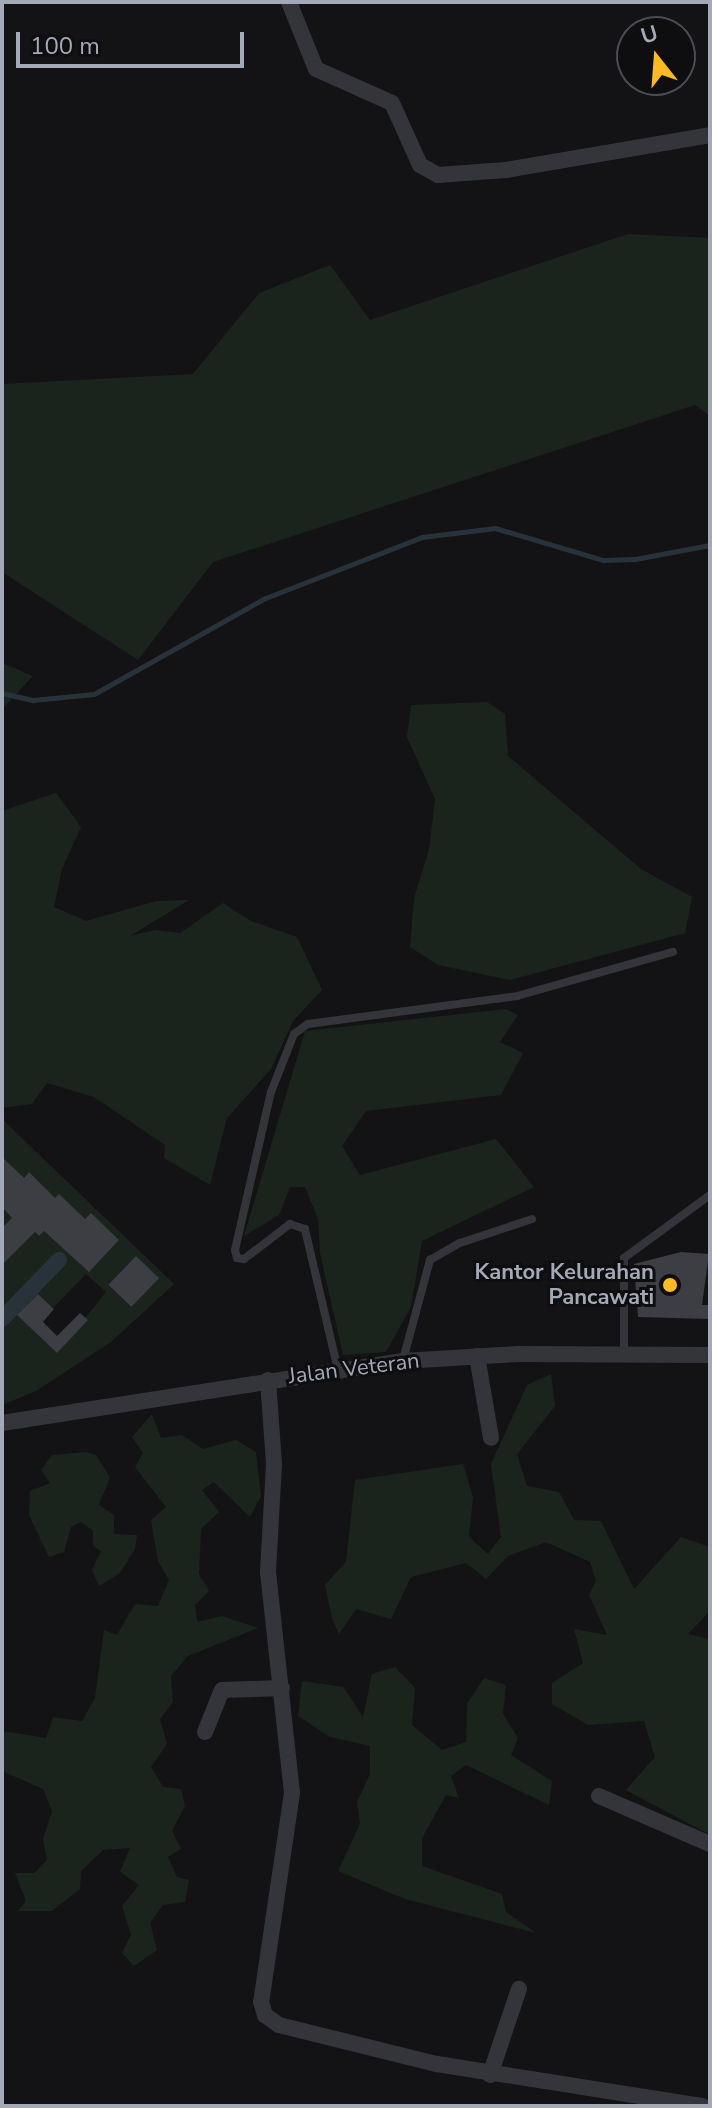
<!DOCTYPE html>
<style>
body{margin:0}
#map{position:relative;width:712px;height:2108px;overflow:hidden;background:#131315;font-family:"Nunito Sans",sans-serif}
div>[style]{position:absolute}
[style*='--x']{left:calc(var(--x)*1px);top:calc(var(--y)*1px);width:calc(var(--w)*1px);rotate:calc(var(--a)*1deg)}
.green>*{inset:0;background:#1b241c}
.stream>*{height:5px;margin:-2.5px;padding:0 2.5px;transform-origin:2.5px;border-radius:2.5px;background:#28323a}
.canal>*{height:16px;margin:-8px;padding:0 8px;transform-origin:8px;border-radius:8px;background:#28323a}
.building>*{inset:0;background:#3c3e43;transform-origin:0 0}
.service>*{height:8px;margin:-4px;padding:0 4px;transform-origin:4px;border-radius:4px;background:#34353b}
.minor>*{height:16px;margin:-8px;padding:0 8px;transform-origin:8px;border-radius:8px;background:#34353b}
.dots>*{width:22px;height:22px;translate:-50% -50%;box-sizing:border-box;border:4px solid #0e0e10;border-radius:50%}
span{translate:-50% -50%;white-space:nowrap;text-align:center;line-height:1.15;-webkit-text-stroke:6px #0e0e10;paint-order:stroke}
.poi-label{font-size:22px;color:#a3a9b7;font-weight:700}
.right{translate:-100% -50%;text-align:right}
.street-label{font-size:22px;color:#a3a9b7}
.frame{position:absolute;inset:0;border:4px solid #a3a9b7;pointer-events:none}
.north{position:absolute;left:616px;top:16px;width:80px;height:80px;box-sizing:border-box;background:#0e0e10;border:2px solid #4a4c53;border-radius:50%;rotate:343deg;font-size:22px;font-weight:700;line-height:32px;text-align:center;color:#a3a9b7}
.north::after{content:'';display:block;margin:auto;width:28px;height:36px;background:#ffb921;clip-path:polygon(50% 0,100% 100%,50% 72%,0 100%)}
.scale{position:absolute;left:16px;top:32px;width:228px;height:36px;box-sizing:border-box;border:4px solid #a3a9b7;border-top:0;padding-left:10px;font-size:24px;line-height:28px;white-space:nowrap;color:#a3a9b7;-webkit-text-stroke:6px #0e0e10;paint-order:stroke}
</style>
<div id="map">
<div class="green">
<div style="clip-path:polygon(628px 234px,710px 238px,710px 416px,695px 405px,213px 562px,138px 660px,2px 572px,2px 384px,193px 374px,259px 293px,330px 265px,370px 320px)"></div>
<div style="clip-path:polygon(2px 663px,33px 676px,2px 709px)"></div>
<div style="clip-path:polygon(487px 702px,505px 714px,508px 756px,641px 869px,692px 897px,685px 933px,510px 980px,438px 965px,410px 947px,414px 898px,429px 850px,435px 799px,407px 737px,411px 705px)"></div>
<div style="clip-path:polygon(56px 793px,81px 827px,62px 869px,54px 907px,86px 921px,156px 901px,189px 900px,130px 936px,155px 930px,180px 933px,223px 903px,251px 921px,297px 937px,322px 990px,293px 1021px,271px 1069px,227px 1118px,210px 1185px,164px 1158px,165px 1145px,94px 1097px,47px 1083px,32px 1104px,2px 1108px,2px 811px)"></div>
<div style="clip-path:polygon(506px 1009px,518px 1015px,500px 1042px,523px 1053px,501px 1095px,366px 1111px,342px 1146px,360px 1175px,496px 1139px,534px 1187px,422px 1241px,411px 1307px,386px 1352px,343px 1355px,320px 1253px,318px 1219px,305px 1187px,290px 1187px,279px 1215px,244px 1236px,305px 1031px)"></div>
<div style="clip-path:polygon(evenodd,2px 1119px,174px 1284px,111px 1342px,36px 1391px,2px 1405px,2px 1265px,22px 1245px,2px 1228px,2px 1207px,9px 1215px,21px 1212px,45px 1188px,29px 1172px,4px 1197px,2px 1119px,76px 1211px,50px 1237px,44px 1231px,38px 1236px,28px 1225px,76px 1211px,2px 1119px,91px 1214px,119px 1240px,89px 1272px,91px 1214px,2px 1119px,136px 1256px,158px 1278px,130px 1307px,108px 1285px,136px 1256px,2px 1119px,86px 1274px,106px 1292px,57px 1353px,17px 1315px,38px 1294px,53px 1308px,86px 1274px)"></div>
<div style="clip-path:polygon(551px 1374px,555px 1406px,517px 1454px,527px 1486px,559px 1492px,574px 1520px,601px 1521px,634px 1589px,681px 1537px,710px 1547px,710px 1611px,688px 1634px,710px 1639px,710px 1835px,626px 1790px,655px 1757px,644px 1721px,588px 1725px,552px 1704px,552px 1683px,583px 1663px,574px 1629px,607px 1635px,589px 1595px,596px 1581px,590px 1562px,546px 1542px,508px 1556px,486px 1579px,466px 1563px,411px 1577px,391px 1619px,356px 1609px,339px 1634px,332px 1618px,325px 1585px,346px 1562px,355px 1480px,463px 1464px,473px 1497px,469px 1537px,488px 1554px,501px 1537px,491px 1464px,527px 1385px)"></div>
<div style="clip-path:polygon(152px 1414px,161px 1438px,182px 1435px,203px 1449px,236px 1440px,256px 1452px,261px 1496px,250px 1517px,214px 1482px,202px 1490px,219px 1512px,201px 1529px,199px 1574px,209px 1591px,195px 1605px,197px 1622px,222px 1616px,258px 1628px,188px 1656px,171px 1676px,173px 1702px,160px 1719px,167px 1744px,151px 1767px,163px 1787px,181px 1789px,185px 1806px,172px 1831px,181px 1849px,168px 1857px,177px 1877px,189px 1880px,185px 1902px,163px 1905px,150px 1923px,157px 1950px,134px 1966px,122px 1953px,131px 1935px,122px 1906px,139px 1885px,120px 1872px,130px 1848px,103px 1850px,81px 1871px,80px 1889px,52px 1911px,18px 1911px,26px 1901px,15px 1873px,34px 1873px,47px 1860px,43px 1839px,52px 1811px,43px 1789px,2px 1771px,2px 1731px,46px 1738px,53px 1717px,82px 1721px,95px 1698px,104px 1630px,117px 1635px,135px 1604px,158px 1606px,169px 1580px,158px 1561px,151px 1520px,166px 1507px,135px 1467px,143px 1453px,132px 1437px)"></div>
<div style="clip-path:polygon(86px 1452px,96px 1455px,110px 1477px,99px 1505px,114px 1515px,114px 1534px,137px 1535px,135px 1549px,120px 1573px,99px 1586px,92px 1570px,101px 1551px,93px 1546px,93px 1531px,81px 1522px,71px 1527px,64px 1552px,49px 1557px,29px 1515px,30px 1491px,50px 1483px,41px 1470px,52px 1455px)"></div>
<div style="clip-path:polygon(395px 1667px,415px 1688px,412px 1725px,442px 1750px,466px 1742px,467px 1704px,484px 1678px,506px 1685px,503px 1714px,518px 1738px,511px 1755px,552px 1781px,549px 1805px,466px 1765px,451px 1776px,459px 1798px,446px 1795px,422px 1838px,422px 1866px,502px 1894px,506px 1912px,536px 1933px,405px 1899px,338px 1871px,360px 1824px,357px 1802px,370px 1774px,370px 1746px,330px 1737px,298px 1716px,302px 1681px,343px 1687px,363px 1717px,372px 1674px)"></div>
</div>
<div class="stream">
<div style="--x:2;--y:693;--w:32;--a:13"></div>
<div style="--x:33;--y:700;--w:61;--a:-5.6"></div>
<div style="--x:94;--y:694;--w:194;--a:-29.3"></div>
<div style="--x:263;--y:599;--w:171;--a:-21.3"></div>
<div style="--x:422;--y:537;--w:74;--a:-7"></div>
<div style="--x:495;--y:528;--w:113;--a:16.5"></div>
<div style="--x:603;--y:560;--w:32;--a:-2"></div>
<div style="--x:635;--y:559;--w:76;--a:-10.6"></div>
</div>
<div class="canal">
<div style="--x:2;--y:1319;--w:82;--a:-46"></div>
</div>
<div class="building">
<div style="clip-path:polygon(2px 1157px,24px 1178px,29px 1172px,55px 1198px,59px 1194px,85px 1219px,91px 1213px,119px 1240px,89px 1272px,44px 1231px,39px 1236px,35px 1232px,2px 1265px,2px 1228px,12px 1218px,2px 1207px)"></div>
<div style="clip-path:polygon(681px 1252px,709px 1254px,702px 1305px,710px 1305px,710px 1319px,638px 1317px,634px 1264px)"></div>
<div style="left:136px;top:1256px;width:32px;height:40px;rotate:44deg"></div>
<div style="clip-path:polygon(38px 1294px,54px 1309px,43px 1322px,57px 1336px,80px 1313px,88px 1320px,57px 1353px,17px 1315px)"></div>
</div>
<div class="service">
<div style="--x:624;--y:1355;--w:97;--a:-90"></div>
<div style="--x:624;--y:1258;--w:107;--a:-36.2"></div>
<div style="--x:403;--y:1360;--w:104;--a:-74.9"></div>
<div style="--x:430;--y:1260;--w:34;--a:-30"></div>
<div style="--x:460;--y:1243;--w:76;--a:-18.4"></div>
<div style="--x:338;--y:1370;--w:145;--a:-103.2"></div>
<div style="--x:305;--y:1229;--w:16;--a:-162"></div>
<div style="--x:290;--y:1224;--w:58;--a:142.7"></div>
<div style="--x:244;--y:1259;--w:7;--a:-172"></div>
<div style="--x:237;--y:1258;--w:8;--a:-104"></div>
<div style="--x:235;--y:1250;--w:162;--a:-77.2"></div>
<div style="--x:271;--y:1092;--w:62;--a:-68.4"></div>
<div style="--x:294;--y:1034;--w:17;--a:-36"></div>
<div style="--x:308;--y:1024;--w:211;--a:-7.6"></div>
<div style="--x:517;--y:996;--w:162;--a:-15.8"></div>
</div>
<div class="minor">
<div style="--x:289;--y:2;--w:72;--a:68.1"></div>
<div style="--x:316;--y:69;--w:83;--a:24.1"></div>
<div style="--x:392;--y:103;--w:68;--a:65.7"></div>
<div style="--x:420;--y:165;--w:21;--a:29"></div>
<div style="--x:438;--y:175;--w:68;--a:-4.2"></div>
<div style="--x:506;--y:170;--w:207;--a:-9.7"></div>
<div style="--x:477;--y:1356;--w:83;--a:80.3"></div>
<div style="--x:268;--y:1380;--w:84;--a:85.9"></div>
<div style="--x:274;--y:1464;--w:108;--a:93.2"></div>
<div style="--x:268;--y:1572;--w:222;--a:83.8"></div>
<div style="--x:292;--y:1793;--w:211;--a:98.4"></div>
<div style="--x:261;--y:2002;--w:14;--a:73"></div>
<div style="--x:265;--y:2015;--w:17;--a:36"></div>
<div style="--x:279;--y:2025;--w:163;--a:13.9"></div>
<div style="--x:437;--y:2064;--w:269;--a:9"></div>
<div style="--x:2;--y:1423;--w:406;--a:-8.8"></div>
<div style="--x:403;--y:1361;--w:115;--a:-3.5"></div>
<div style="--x:518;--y:1354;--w:192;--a:0.3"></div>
<div style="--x:205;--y:1732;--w:45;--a:-68"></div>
<div style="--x:222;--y:1690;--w:60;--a:-1.9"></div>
<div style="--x:599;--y:1796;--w:121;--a:23.4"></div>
<div style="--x:490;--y:2075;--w:91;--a:-71.4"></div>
</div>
<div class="dots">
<div style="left:670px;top:1285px;background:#ffb921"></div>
</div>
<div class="poi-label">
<span class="right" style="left:654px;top:1285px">Kantor Kelurahan<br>Pancawati</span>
</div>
<div class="street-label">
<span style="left:354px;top:1369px;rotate:-7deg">Jalan Veteran</span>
</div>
<div class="frame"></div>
<div class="north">U</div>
<div class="scale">100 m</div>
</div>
